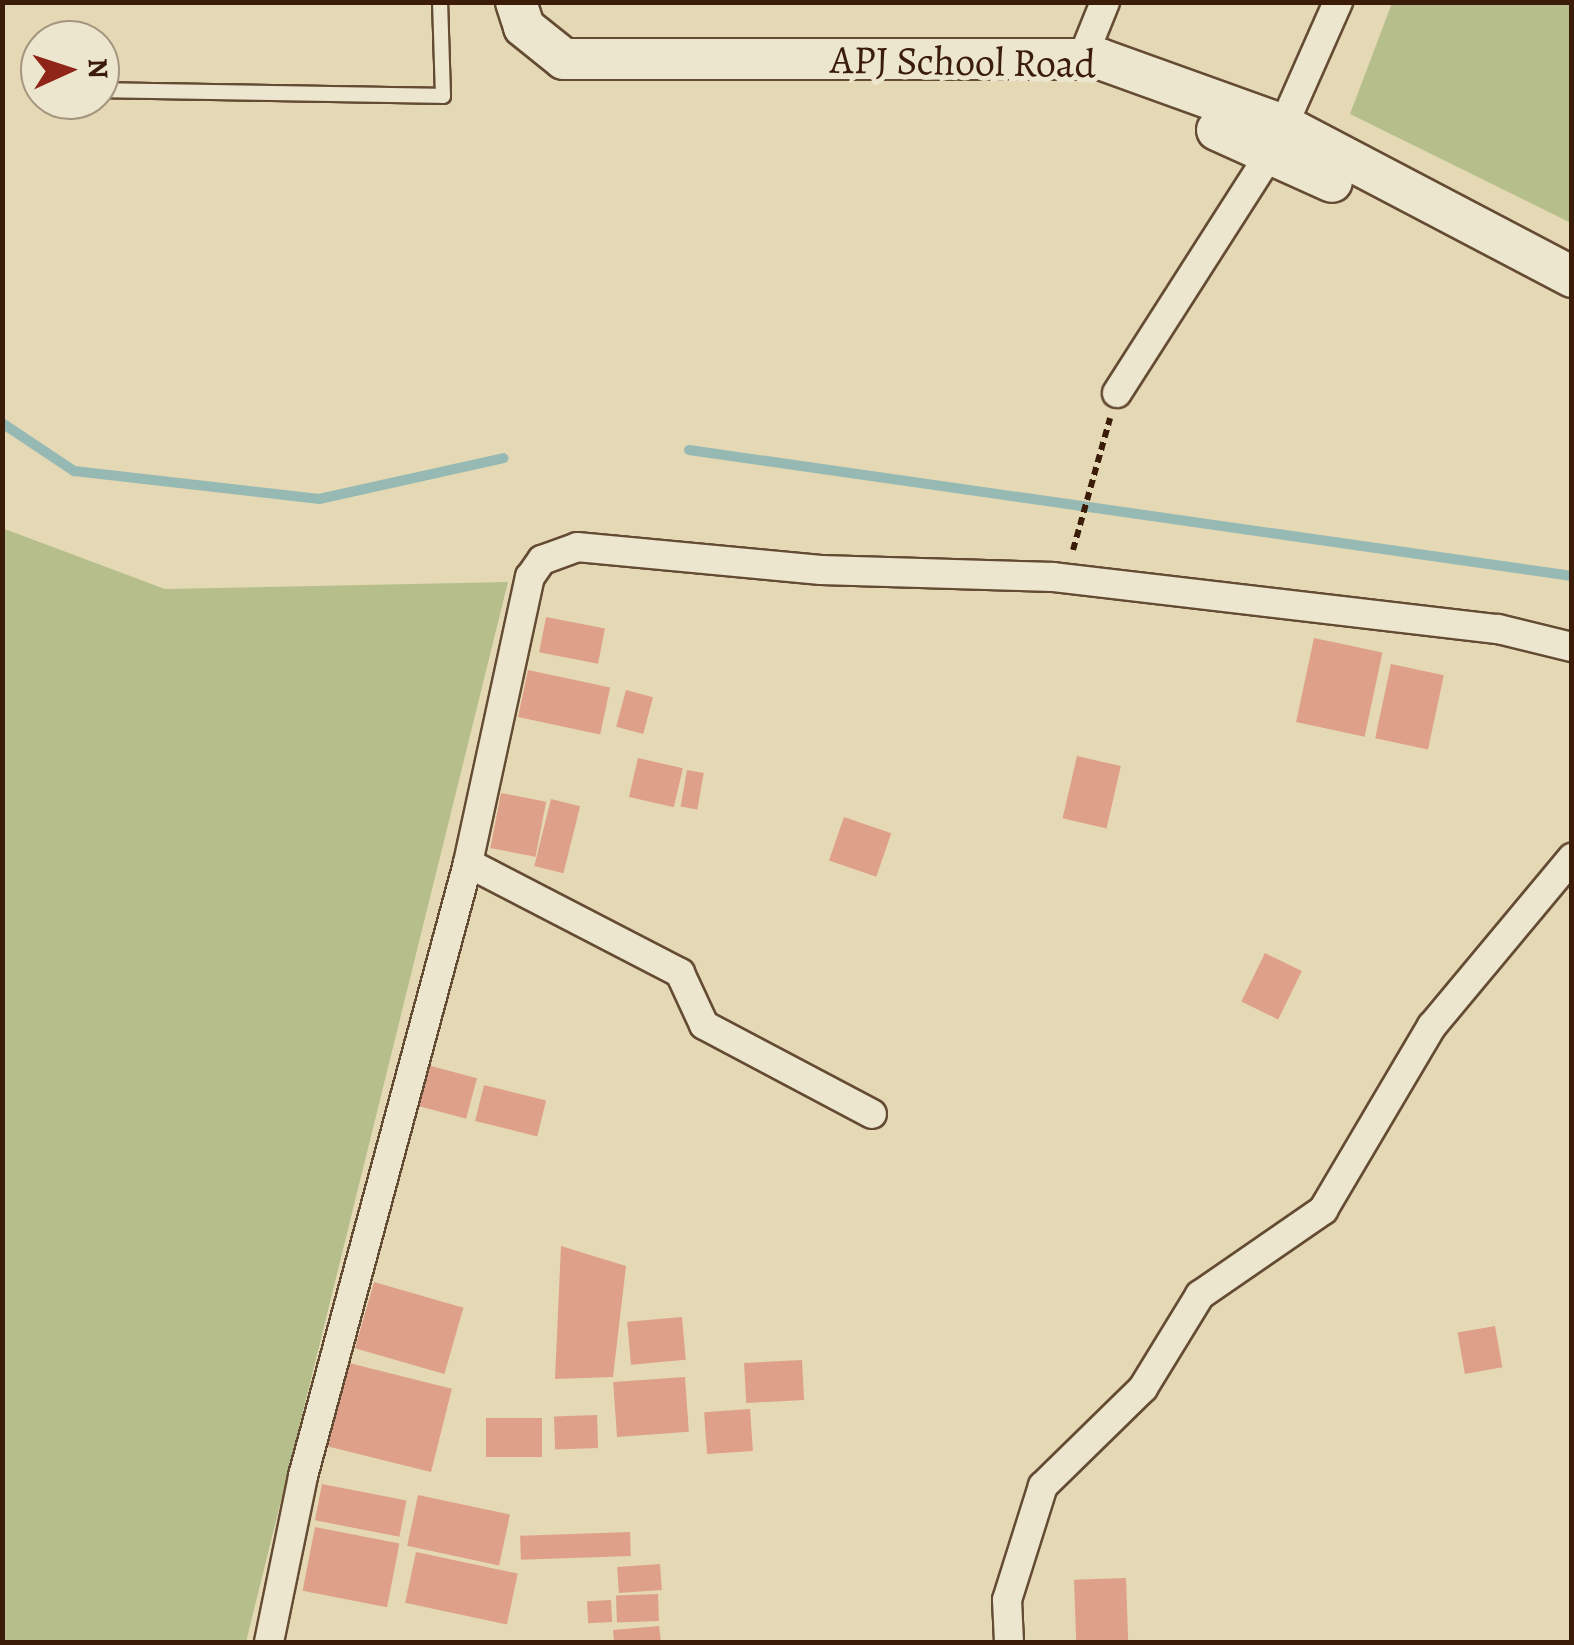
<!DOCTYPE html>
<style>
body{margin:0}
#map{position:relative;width:1574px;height:1645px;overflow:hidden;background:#e4d9b4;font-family:Alegreya,serif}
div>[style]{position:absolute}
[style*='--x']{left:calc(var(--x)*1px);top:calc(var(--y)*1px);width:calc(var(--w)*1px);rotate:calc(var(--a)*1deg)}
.green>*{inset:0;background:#b6bf8c}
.stream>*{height:10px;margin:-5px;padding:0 5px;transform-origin:5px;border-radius:5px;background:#97b9b4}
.building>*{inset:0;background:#dfa089;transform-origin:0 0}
.path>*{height:6px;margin-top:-3px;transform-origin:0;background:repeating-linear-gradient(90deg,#3a1c08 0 8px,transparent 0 13px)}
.roads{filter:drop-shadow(2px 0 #644b33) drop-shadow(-2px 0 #644b33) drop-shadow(0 2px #644b33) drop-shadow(0 -2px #644b33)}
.lane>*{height:14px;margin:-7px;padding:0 7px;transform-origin:7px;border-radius:7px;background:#ede6ce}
.street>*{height:28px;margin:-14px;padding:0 14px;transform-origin:14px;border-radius:14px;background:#ede6ce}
.secondary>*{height:40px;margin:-20px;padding:0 20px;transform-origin:20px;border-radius:20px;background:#ede6ce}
span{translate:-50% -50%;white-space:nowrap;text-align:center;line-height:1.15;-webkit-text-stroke:10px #ede6ce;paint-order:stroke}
.street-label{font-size:40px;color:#3a1c08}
.frame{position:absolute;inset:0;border:5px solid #3a1c08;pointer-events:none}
.north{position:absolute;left:20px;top:20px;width:100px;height:100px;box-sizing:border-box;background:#ede6ce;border:2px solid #a5957f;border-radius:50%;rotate:87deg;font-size:28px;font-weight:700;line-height:40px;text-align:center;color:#3a1c08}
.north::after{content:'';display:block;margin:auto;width:35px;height:45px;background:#8f2418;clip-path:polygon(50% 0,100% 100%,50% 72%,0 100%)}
</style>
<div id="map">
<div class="green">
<div style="clip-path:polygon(1392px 3px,1571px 3px,1571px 223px,1350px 114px)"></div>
<div style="clip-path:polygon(2px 528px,165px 589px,508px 582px,246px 1642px,3px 1642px)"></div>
</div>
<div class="stream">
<div style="--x:2;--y:423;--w:87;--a:33.7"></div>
<div style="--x:74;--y:471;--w:247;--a:6.5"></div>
<div style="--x:319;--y:499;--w:189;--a:-12.5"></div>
<div style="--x:689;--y:450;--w:892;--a:8.12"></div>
</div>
<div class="building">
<div style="left:546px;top:617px;width:60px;height:36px;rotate:11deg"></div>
<div style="left:1314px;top:638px;width:70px;height:86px;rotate:12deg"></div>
<div style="left:1391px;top:664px;width:54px;height:76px;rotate:12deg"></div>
<div style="left:528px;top:670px;width:84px;height:48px;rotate:12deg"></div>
<div style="left:626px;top:690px;width:28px;height:38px;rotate:15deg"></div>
<div style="left:1077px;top:756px;width:45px;height:64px;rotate:13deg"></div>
<div style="left:638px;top:758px;width:46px;height:40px;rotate:13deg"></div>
<div style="left:687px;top:770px;width:17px;height:37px;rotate:10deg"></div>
<div style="left:501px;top:793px;width:46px;height:56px;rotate:11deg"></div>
<div style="left:551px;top:799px;width:30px;height:69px;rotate:14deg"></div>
<div style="left:844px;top:817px;width:50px;height:46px;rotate:19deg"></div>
<div style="left:1265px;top:953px;width:41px;height:54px;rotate:26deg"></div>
<div style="left:420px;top:1063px;width:59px;height:42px;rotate:15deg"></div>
<div style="left:484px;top:1085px;width:64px;height:37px;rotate:14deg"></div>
<div style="clip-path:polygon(561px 1246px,626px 1266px,613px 1377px,555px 1379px)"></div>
<div style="left:374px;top:1282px;width:93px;height:69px;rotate:16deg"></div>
<div style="left:682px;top:1317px;width:43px;height:55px;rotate:85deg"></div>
<div style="left:1495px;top:1326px;width:42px;height:38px;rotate:80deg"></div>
<div style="left:802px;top:1360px;width:40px;height:58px;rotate:87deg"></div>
<div style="left:349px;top:1363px;width:106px;height:86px;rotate:14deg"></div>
<div style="left:685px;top:1377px;width:55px;height:72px;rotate:86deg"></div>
<div style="left:750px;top:1409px;width:42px;height:46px;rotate:86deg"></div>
<div style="left:597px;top:1415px;width:33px;height:43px;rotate:88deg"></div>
<div style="left:486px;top:1418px;width:56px;height:39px"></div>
<div style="left:322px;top:1484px;width:86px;height:37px;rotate:11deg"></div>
<div style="left:418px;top:1495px;width:94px;height:52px;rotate:12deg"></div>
<div style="left:315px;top:1527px;width:86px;height:65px;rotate:11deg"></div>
<div style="left:630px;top:1532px;width:24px;height:110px;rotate:88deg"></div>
<div style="left:416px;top:1552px;width:104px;height:52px;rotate:12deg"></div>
<div style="left:660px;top:1564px;width:26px;height:43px;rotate:86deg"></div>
<div style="left:1126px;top:1578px;width:64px;height:52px;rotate:88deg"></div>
<div style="left:658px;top:1594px;width:27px;height:42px;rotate:88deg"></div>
<div style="left:611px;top:1600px;width:22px;height:24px;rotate:87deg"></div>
<div style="clip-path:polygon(659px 1626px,661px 1642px,614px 1642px,613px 1630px)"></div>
</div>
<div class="path">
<div style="--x:1073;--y:550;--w:137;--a:-74.3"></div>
</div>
<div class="roads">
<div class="lane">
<div style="--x:100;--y:90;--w:343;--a:1"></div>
<div style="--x:443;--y:96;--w:94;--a:-91.8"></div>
</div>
<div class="street">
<div style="--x:1082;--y:59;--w:61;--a:-68"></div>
<div style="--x:1117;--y:393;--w:287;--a:-57.4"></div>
<div style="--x:1272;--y:151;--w:163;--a:-66.1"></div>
<div style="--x:468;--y:863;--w:239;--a:27.4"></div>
<div style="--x:680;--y:973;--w:57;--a:65.2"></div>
<div style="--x:704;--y:1025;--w:190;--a:27.9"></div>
<div style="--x:269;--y:1642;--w:169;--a:-78.4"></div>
<div style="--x:303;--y:1476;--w:635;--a:-74.93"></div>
<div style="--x:468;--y:863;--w:293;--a:-77.8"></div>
<div style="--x:530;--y:577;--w:21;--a:-55"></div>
<div style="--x:542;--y:560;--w:37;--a:-20"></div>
<div style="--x:577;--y:547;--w:245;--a:5.4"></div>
<div style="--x:821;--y:570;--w:232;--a:1.7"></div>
<div style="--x:1053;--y:577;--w:448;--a:6.7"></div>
<div style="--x:1498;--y:629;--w:76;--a:13.7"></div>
<div style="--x:1009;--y:1642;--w:42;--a:-92.7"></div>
<div style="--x:1007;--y:1600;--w:120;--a:-72.5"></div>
<div style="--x:1043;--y:1486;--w:140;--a:-44.4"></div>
<div style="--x:1143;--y:1388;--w:109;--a:-58.5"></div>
<div style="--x:1200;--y:1295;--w:150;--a:-34.6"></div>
<div style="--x:1323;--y:1210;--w:214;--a:-59.4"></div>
<div style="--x:1432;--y:1026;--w:219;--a:-50.2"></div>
</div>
<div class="secondary">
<div style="--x:516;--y:2;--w:26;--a:72"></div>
<div style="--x:524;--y:27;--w:51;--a:38.7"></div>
<div style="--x:564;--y:59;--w:536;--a:0"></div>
<div style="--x:1100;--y:59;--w:195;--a:19.8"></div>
<div style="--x:1283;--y:125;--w:327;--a:27.7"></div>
<div style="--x:1217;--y:130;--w:126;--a:24.3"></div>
</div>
</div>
<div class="street-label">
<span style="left:963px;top:62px;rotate:1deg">APJ School Road</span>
</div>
<div class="frame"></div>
<div class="north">N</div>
</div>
